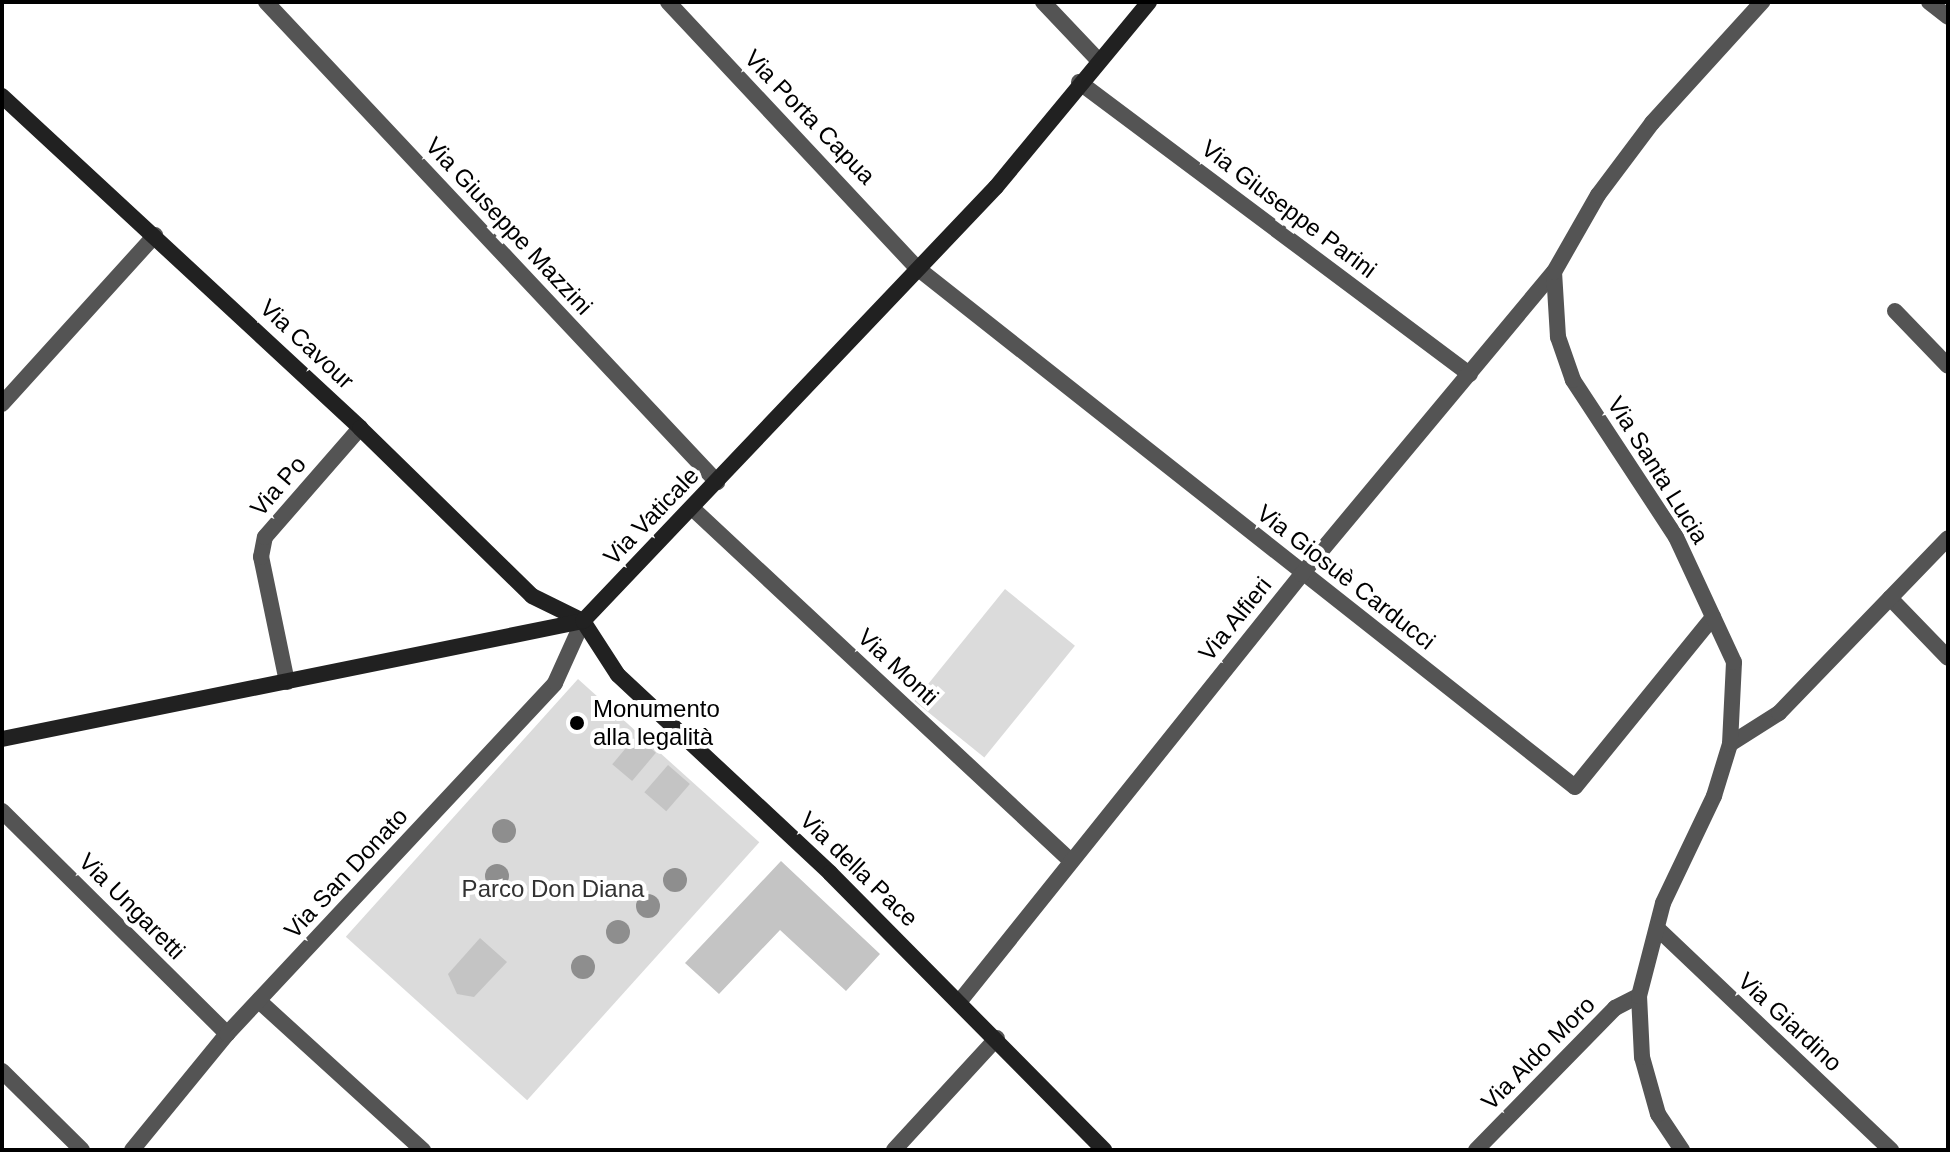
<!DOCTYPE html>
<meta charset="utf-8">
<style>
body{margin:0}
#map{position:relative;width:1950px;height:1152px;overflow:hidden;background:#fff;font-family:Helvetica,sans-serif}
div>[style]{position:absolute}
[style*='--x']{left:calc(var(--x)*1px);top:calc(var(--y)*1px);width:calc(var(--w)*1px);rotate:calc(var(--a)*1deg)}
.green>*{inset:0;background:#dbdbdb;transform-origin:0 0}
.building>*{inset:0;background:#c4c4c4;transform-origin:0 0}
.street>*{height:16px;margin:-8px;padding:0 8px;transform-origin:8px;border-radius:8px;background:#545454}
.secondary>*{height:16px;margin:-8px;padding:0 8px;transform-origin:8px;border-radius:8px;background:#212121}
.trees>*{width:24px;height:24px;margin:-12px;border-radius:50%;background:#8e8e8e}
.dots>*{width:22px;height:22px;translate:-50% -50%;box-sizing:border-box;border:4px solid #fff;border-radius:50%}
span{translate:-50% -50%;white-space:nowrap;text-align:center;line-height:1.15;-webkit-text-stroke:8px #fff;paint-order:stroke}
.street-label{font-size:24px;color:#000}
.poi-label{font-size:24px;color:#000}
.left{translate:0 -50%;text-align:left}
.park-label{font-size:24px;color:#323232}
.frame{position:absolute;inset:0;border:4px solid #000;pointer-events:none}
</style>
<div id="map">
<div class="green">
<div style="left:1005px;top:589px;width:90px;height:144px;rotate:39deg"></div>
<div style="left:578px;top:679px;width:244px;height:347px;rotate:42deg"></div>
</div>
<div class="building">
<div style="left:636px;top:736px;width:26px;height:37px;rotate:40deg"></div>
<div style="left:668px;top:765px;width:29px;height:36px;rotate:41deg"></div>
<div style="clip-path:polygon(781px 861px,880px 954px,846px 991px,780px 930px,719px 994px,685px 963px)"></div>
<div style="clip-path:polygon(480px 938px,507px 962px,474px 997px,457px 994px,448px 974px)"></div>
</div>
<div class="street">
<div style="--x:266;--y:2;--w:659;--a:46.78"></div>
<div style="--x:668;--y:2;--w:363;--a:46.9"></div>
<div style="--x:916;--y:267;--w:839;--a:38.28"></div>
<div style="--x:1575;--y:787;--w:219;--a:-50.9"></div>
<div style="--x:1043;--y:2;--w:81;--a:46.5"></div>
<div style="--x:1929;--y:2;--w:24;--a:38"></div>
<div style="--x:1079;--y:82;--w:488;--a:36.8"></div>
<div style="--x:1895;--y:311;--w:76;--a:46.1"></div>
<div style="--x:2;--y:404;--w:228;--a:-47.8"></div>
<div style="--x:692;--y:508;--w:518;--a:42.97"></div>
<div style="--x:1890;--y:598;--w:83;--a:46"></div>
<div style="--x:287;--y:682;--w:128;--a:-101.7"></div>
<div style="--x:261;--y:557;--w:20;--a:-79"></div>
<div style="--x:265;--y:537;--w:145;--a:-48.9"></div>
<div style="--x:1730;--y:744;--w:58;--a:-32.3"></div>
<div style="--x:1779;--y:713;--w:243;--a:-46"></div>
<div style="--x:2;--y:811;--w:317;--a:44.7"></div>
<div style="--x:1657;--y:928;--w:323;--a:43.5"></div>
<div style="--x:259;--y:1001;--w:222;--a:42.3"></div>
<div style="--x:960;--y:1001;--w:547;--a:-51.31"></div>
<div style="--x:1302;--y:574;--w:393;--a:-50.2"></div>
<div style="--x:2;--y:1071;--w:112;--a:44.6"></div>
<div style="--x:132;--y:1150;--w:150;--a:-50.7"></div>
<div style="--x:227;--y:1034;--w:480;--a:-46.9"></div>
<div style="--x:555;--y:683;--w:68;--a:-65.7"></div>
<div style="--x:894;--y:1150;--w:152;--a:-47.4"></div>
<div style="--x:1476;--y:1150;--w:199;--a:-45.6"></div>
<div style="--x:1615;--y:1008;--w:27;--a:-27"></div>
<div style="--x:1682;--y:1150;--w:43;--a:-123.7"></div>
<div style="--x:1658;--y:1114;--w:59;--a:-105.7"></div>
<div style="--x:1642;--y:1057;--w:61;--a:-92.8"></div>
<div style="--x:1639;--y:996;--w:96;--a:-75.5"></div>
<div style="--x:1663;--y:903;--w:119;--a:-64.5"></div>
<div style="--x:1714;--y:796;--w:54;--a:-72.9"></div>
<div style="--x:1730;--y:744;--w:82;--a:-87.2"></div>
<div style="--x:1734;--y:662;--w:138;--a:-114.9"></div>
<div style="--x:1676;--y:537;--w:188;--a:-123.3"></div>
<div style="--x:1573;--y:380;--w:46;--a:-109.2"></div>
<div style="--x:1558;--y:337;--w:65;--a:-93.5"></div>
<div style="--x:1554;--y:272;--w:89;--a:-60.3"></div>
<div style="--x:1598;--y:195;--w:90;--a:-53.1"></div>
<div style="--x:1652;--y:123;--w:164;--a:-47.7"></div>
</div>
<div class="secondary">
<div style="--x:2;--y:96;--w:488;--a:42.8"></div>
<div style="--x:360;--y:428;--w:240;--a:44.3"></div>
<div style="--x:532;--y:596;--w:57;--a:26.1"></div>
<div style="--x:583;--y:621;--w:64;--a:57.1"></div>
<div style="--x:618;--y:675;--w:290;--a:43"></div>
<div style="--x:830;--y:873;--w:390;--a:45.3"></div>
<div style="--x:2;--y:739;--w:593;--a:-11.48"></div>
<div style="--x:583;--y:621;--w:599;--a:-46.42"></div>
<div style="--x:996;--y:187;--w:240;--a:-50.4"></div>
</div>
<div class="trees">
<div style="left:504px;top:831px"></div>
<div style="left:497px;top:876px"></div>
<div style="left:675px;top:880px"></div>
<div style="left:648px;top:906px"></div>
<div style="left:618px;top:932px"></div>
<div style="left:583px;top:967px"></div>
</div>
<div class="dots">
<div style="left:577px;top:723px;background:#000"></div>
</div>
<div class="street-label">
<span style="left:810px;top:117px;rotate:46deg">Via Porta Capua</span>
<span style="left:1289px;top:209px;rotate:37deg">Via Giuseppe Parini</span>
<span style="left:509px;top:226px;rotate:47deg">Via Giuseppe Mazzini</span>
<span style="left:307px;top:344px;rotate:43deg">Via Cavour</span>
<span style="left:1658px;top:470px;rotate:58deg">Via Santa Lucia</span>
<span style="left:278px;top:486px;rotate:-49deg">Via Po</span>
<span style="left:651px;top:516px;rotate:-46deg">Via Vaticale</span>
<span style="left:1346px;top:577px;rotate:38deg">Via Giosuè Carducci</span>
<span style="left:1235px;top:619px;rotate:-51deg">Via Alfieri</span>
<span style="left:898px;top:667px;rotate:43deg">Via Monti</span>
<span style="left:859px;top:869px;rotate:44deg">Via della Pace</span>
<span style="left:346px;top:873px;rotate:-47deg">Via San Donato</span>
<span style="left:132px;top:906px;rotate:45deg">Via Ungaretti</span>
<span style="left:1790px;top:1022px;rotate:43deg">Via Giardino</span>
<span style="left:1538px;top:1053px;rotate:-45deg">Via Aldo Moro</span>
</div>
<div class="poi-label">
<span class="left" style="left:593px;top:723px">Monumento<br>alla legalità</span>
</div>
<div class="park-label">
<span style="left:553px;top:889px">Parco Don Diana</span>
</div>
<div class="frame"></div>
</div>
